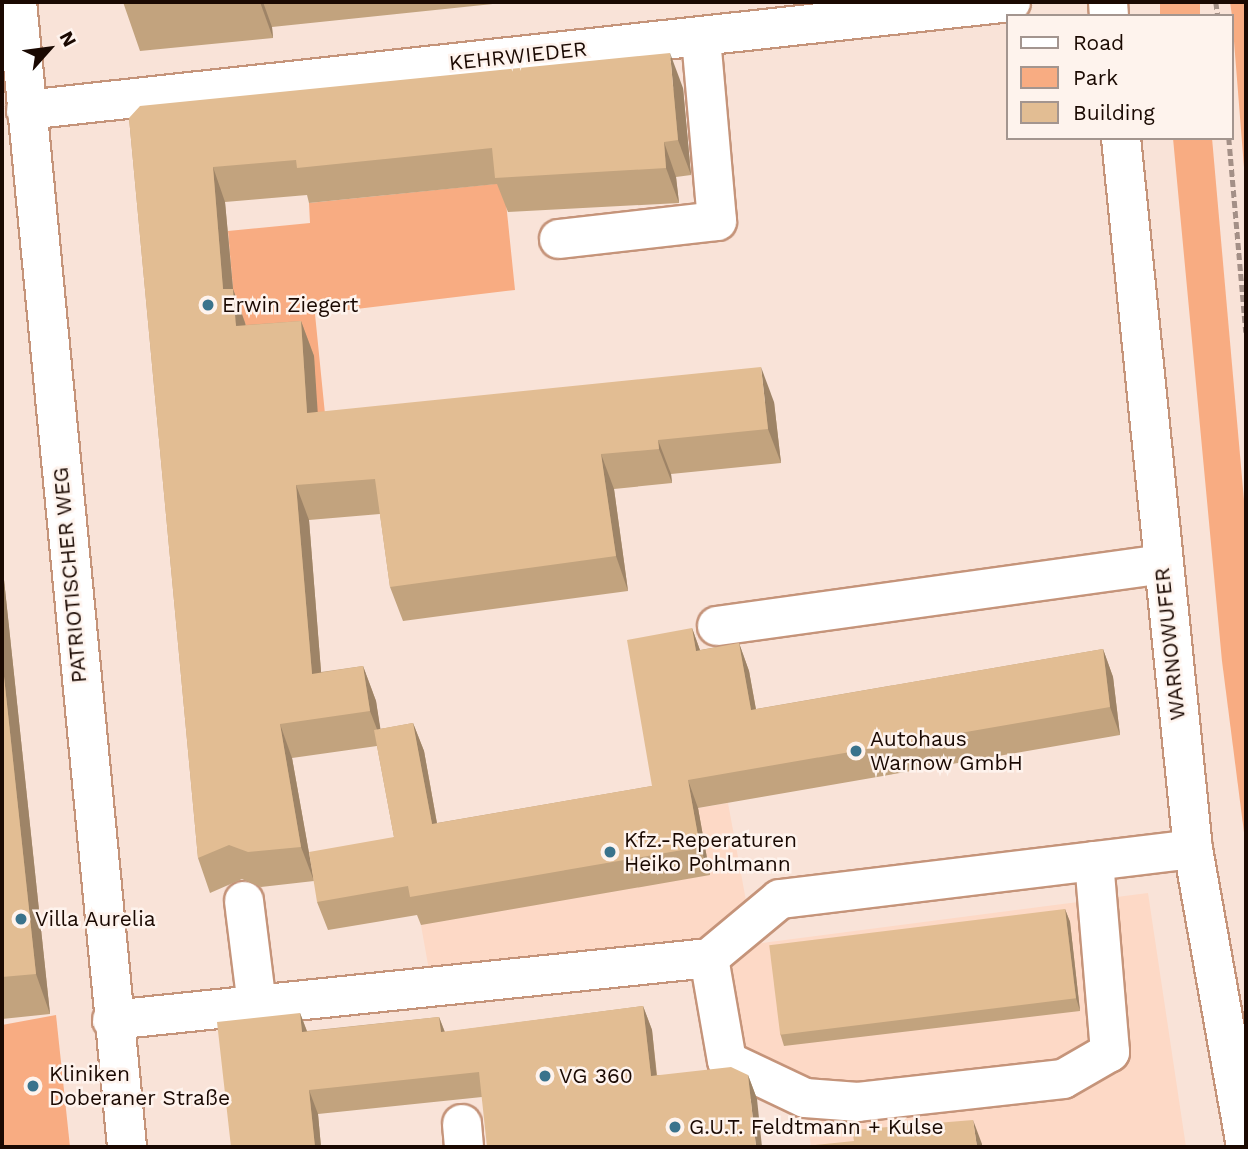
<!DOCTYPE html>
<meta charset="utf-8">
<style>
body{margin:0}
#map{position:relative;width:1248px;height:1149px;overflow:hidden;background:#f9e3d8;font-family:"Work Sans",sans-serif}
div>[style]{position:absolute}
[style*='--x']{left:calc(var(--x)*1px);top:calc(var(--y)*1px);width:calc(var(--w)*1px);rotate:calc(var(--a)*1deg)}
.built>*{inset:0;background:#fdd9c6}
.green>*{inset:0;background:#f8ac82;transform-origin:0 0}
.path>*{height:4.5px;margin-top:-2.25px;transform-origin:0;background:repeating-linear-gradient(90deg,#a49087 0 7px,transparent 0 10.5px)}
.roads{filter:drop-shadow(2px 0 #c5947a) drop-shadow(-2px 0 #c5947a) drop-shadow(0 2px #c5947a) drop-shadow(0 -2px #c5947a)}
.minor>*{height:38px;margin:-19px;padding:0 19px;transform-origin:19px;border-radius:19px;background:#fff}
.major>*{height:38px;margin:-19px;padding:0 19px;transform-origin:19px;border-radius:19px;background:#fff}
.wall>*{inset:0;background:#c2a37e}
.shaded-wall>*{inset:0;background:#9e8467}
.building>*{inset:0;background:#e2bd93;transform-origin:0 0}
.dots>*{width:19px;height:19px;translate:-50% -50%;box-sizing:border-box;border:4px solid #fef3ed;border-radius:50%}
span{translate:-50% -50%;white-space:nowrap;text-align:center;line-height:1.15;-webkit-text-stroke:5px #fef3ed;paint-order:stroke}
.street-label{font-size:21px;color:#1a0902}
.poi-label{font-size:21px;color:#1a0902}
.left{translate:0 -50%;text-align:left}
.frame{position:absolute;inset:0;border:4px solid #1a0902;pointer-events:none}
.legend{position:absolute;left:1006px;top:14px;width:228px;height:126px;box-sizing:border-box;background:#fef3ed;border:2px solid #a3958f;margin:0;padding:9px 12px;list-style:none;font-size:21px;color:#1a0902}
.legend li{display:flex;align-items:center;gap:14px;height:35px}
.legend b{width:35px;border:2px solid #a3958f}
.north{position:absolute;left:14px;top:14px;width:70px;height:70px;-webkit-text-stroke:5px #fef3ed;paint-order:stroke;rotate:62deg;font-size:19px;font-weight:700;line-height:28px;text-align:center;color:#1a0902}
.north::after{content:'';display:block;margin:auto;width:24px;height:32px;background:#1a0902;clip-path:polygon(50% 0,100% 100%,50% 72%,0 100%)}
</style>
<div id="map">
<div class="built">
<div style="clip-path:polygon(728px 803px,754px 944px,1148px 893px,1186px 1147px,811px 1147px,805px 1098px,727px 1061px,709px 958px,432px 987px,409px 858px)"></div>
</div>
<div class="green">
<div style="left:1160px;top:2px;width:40px;height:14px"></div>
<div style="clip-path:polygon(1230px 2px,1246px 2px,1246px 193px,1232px 16px)"></div>
<div style="clip-path:polygon(1173px 138px,1212px 138px,1246px 523px,1246px 848px,1222px 661px)"></div>
<div style="clip-path:polygon(504px 183px,515px 290px,315px 314px,328px 444px,236px 324px,228px 231px,310px 223px,309px 203px)"></div>
<div style="clip-path:polygon(56px 1015px,70px 1147px,2px 1147px,2px 1025px)"></div>
</div>
<div class="path">
<div style="--x:1216;--y:2;--w:14;--a:82"></div>
<div style="--x:1229;--y:138;--w:195;--a:85"></div>
</div>
<div class="roads">
<div class="minor">
<div style="--x:17;--y:2;--w:1150;--a:84.51"></div>
<div style="--x:26;--y:110;--w:991;--a:-6.26"></div>
<div style="--x:559;--y:239;--w:159;--a:-6.5"></div>
<div style="--x:717;--y:221;--w:185;--a:-95"></div>
<div style="--x:717;--y:626;--w:449;--a:-7.9"></div>
<div style="--x:1094;--y:861;--w:192;--a:85.2"></div>
<div style="--x:1110;--y:1052;--w:54;--a:150.1"></div>
<div style="--x:1063;--y:1079;--w:206;--a:173.6"></div>
<div style="--x:858;--y:1102;--w:53;--a:-175.7"></div>
<div style="--x:805;--y:1098;--w:86;--a:-154.6"></div>
<div style="--x:727;--y:1061;--w:105;--a:-99.9"></div>
<div style="--x:709;--y:958;--w:92;--a:-39.7"></div>
<div style="--x:780;--y:899;--w:416;--a:-6.9"></div>
<div style="--x:244;--y:901;--w:105;--a:82.9"></div>
<div style="--x:112;--y:1020;--w:600;--a:-5.93"></div>
<div style="--x:462;--y:1124;--w:23;--a:85"></div>
</div>
<div class="major">
<div style="--x:1108;--y:2;--w:14;--a:86"></div>
<div style="--x:1121;--y:138;--w:715;--a:84.22"></div>
<div style="--x:1193;--y:849;--w:303;--a:79.9"></div>
</div>
</div>
<div class="wall">
<div style="clip-path:polygon(123px 2px,512px 2px,272px 27px,273px 38px,140px 51px)"></div>
<div style="clip-path:polygon(683px 88px,691px 175px,676px 177px,679px 203px,508px 212px,497px 184px,309px 203px,307px 195px,225px 202px,233px 289px,246px 325px,301px 321px,314px 356px,317px 412px,774px 402px,781px 463px,671px 474px,672px 483px,614px 489px,628px 591px,403px 621px,390px 587px,380px 514px,309px 520px,321px 672px,363px 666px,376px 701px,380px 729px,413px 723px,424px 751px,437px 823px,652px 786px,692px 628px,700px 650px,739px 643px,749px 671px,756px 709px,1103px 649px,1113px 677px,1120px 735px,698px 808px,710px 875px,421px 925px,417px 915px,328px 930px,317px 902px,394px 837px,377px 746px,292px 758px,314px 881px,261px 887px,242px 879px,210px 893px,198px 858px,129px 118px)"></div>
<div style="clip-path:polygon(2px 561px,50px 1014px,2px 1019px)"></div>
<div style="clip-path:polygon(1065px 909px,1070px 922px,1080px 1011px,784px 1046px,780px 1033px)"></div>
<div style="clip-path:polygon(643px 1006px,652px 1030px,657px 1075px,748px 1075px,757px 1099px,482px 1097px,318px 1114px,321px 1147px,231px 1147px,300px 1013px,307px 1031px,439px 1017px,445px 1032px)"></div>
</div>
<div class="shaded-wall">
<div style="clip-path:polygon(260px 2px,263px 2px,272px 27px,273px 38px)"></div>
<div style="clip-path:polygon(670px 53px,683px 88px,691px 175px,678px 140px)"></div>
<div style="clip-path:polygon(664px 142px,676px 177px,679px 203px,666px 168px)"></div>
<div style="clip-path:polygon(213px 167px,225px 202px,233px 289px,245px 323px,249px 361px,223px 289px)"></div>
<div style="clip-path:polygon(301px 321px,314px 356px,320px 447px,307px 413px)"></div>
<div style="clip-path:polygon(761px 367px,774px 402px,781px 463px,768px 429px)"></div>
<div style="clip-path:polygon(658px 440px,671px 474px,672px 483px,659px 449px)"></div>
<div style="clip-path:polygon(601px 454px,614px 489px,628px 591px,616px 556px)"></div>
<div style="clip-path:polygon(296px 485px,309px 520px,324px 709px,312px 674px)"></div>
<div style="clip-path:polygon(2px 561px,50px 1014px,36px 974px,2px 658px)"></div>
<div style="clip-path:polygon(692px 628px,702px 656px,696px 651px)"></div>
<div style="clip-path:polygon(739px 643px,749px 671px,761px 738px,751px 710px)"></div>
<div style="clip-path:polygon(1103px 649px,1113px 677px,1120px 735px,1110px 707px)"></div>
<div style="clip-path:polygon(363px 666px,376px 701px,383px 745px,370px 711px)"></div>
<div style="clip-path:polygon(413px 723px,424px 751px,442px 852px,432px 824px)"></div>
<div style="clip-path:polygon(280px 724px,292px 758px,314px 881px,301px 847px)"></div>
<div style="clip-path:polygon(688px 780px,698px 808px,710px 875px,700px 847px)"></div>
<div style="clip-path:polygon(1065px 909px,1070px 922px,1080px 1011px,1076px 998px)"></div>
<div style="clip-path:polygon(643px 1006px,652px 1030px,659px 1100px,651px 1076px)"></div>
<div style="clip-path:polygon(300px 1013px,309px 1037px,302px 1032px)"></div>
<div style="clip-path:polygon(439px 1017px,448px 1041px,441px 1032px)"></div>
<div style="clip-path:polygon(748px 1075px,757px 1099px,762px 1147px,756px 1147px)"></div>
<div style="clip-path:polygon(309px 1090px,318px 1114px,321px 1147px,315px 1147px)"></div>
<div style="clip-path:polygon(973px 1120px,982px 1144px,982px 1147px,977px 1147px)"></div>
</div>
<div class="building">
<div style="clip-path:polygon(123px 2px,146px 2px,123px 4px)"></div>
<div style="clip-path:polygon(670px 53px,678px 140px,664px 142px,666px 168px,495px 178px,492px 148px,297px 168px,296px 160px,213px 167px,223px 289px,233px 289px,236px 326px,301px 321px,307px 413px,761px 367px,768px 429px,658px 440px,659px 449px,601px 454px,616px 556px,390px 587px,375px 479px,296px 485px,312px 674px,363px 666px,370px 711px,280px 724px,301px 847px,248px 852px,229px 845px,198px 858px,129px 118px,140px 106px)"></div>
<div style="clip-path:polygon(692px 628px,696px 651px,739px 643px,751px 710px,1103px 649px,1110px 707px,688px 780px,700px 847px,410px 897px,408px 886px,317px 902px,309px 852px,394px 837px,374px 730px,413px 723px,432px 824px,652px 786px,627px 640px)"></div>
<div style="clip-path:polygon(2px 658px,36px 974px,2px 977px)"></div>
<div style="left:1065px;top:909px;width:90px;height:298px;rotate:83deg"></div>
<div style="clip-path:polygon(643px 1006px,651px 1076px,731px 1067px,748px 1075px,756px 1147px,487px 1147px,479px 1072px,309px 1090px,315px 1147px,231px 1147px,217px 1022px,300px 1013px,302px 1032px,439px 1017px,441px 1032px)"></div>
<div style="clip-path:polygon(973px 1120px,977px 1147px,796px 1147px,854px 1141px,852px 1130px)"></div>
</div>
<div class="dots">
<div style="left:208px;top:305px;background:#3a738c"></div>
<div style="left:856px;top:751px;background:#3a738c"></div>
<div style="left:610px;top:852px;background:#3a738c"></div>
<div style="left:21px;top:919px;background:#3a738c"></div>
<div style="left:545px;top:1076px;background:#3a738c"></div>
<div style="left:33px;top:1086px;background:#3a738c"></div>
<div style="left:675px;top:1127px;background:#3a738c"></div>
</div>
<div class="street-label">
<span style="left:518px;top:56px;rotate:-6deg">KEHRWIEDER</span>
<span style="left:70px;top:575px;rotate:-95deg">PATRIOTISCHER WEG</span>
<span style="left:1170px;top:644px;rotate:-96deg">WARNOWUFER</span>
</div>
<div class="poi-label">
<span class="left" style="left:222px;top:305px">Erwin Ziegert</span>
<span class="left" style="left:870px;top:751px">Autohaus<br>Warnow GmbH</span>
<span class="left" style="left:624px;top:852px">Kfz.-Reperaturen<br>Heiko Pohlmann</span>
<span class="left" style="left:35px;top:919px">Villa Aurelia</span>
<span class="left" style="left:49px;top:1086px">Kliniken<br>Doberaner Straße</span>
<span class="left" style="left:559px;top:1076px">VG 360</span>
<span class="left" style="left:689px;top:1127px">G.U.T. Feldtmann + Kulse</span>
</div>
<div class="frame"></div>
<ul class="legend">
<li><b style="height:9px;background:#fff"></b>Road</li>
<li><b style="height:19px;background:#f8ac82"></b>Park</li>
<li><b style="height:19px;background:#e2bd93"></b>Building</li>
</ul>
<div class="north">N</div>
</div>
